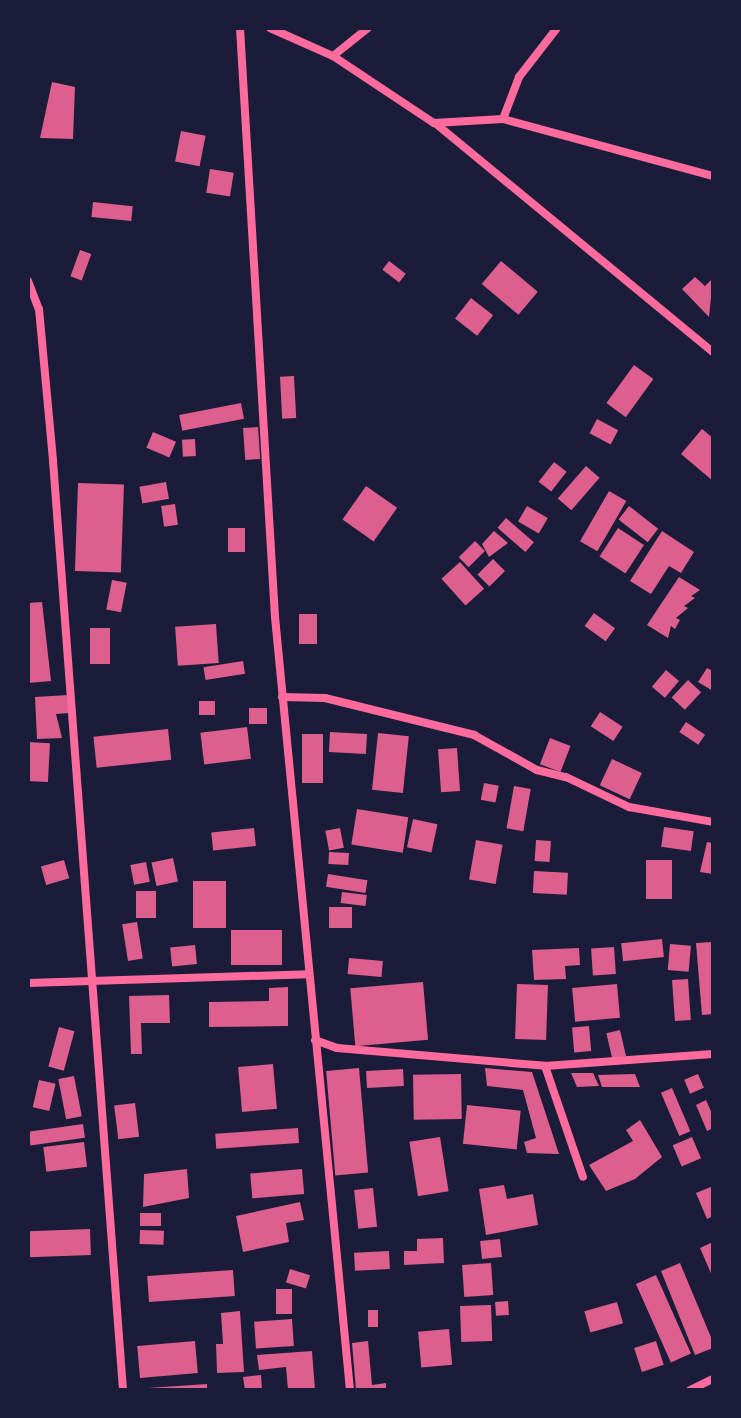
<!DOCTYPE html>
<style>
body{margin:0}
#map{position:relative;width:741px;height:1418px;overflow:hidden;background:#1b1b3a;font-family:Cabin,sans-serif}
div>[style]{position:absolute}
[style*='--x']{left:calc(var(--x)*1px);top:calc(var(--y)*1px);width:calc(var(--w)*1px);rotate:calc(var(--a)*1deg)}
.building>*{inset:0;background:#dd5f8e;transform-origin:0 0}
.minor>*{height:8px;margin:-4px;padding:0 4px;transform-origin:4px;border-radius:4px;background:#ff6b9d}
span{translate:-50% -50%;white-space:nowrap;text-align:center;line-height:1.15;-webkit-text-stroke:8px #1b1b3a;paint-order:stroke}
.frame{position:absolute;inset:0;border:30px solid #1b1b3a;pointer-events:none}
</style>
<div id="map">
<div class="building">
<div style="clip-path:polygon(52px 82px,75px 87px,73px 139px,40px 138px)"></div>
<div style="left:181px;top:131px;width:25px;height:31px;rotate:11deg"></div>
<div style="left:210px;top:169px;width:24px;height:24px;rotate:9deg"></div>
<div style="left:93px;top:202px;width:40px;height:15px;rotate:6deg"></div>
<div style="left:80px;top:250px;width:12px;height:28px;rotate:20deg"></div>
<div style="left:389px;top:261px;width:21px;height:11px;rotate:37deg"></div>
<div style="left:501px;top:261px;width:48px;height:30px;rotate:40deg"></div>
<div style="clip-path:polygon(695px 277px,705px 286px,713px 278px,709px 317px,682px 289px)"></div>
<div style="left:471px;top:298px;width:28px;height:26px;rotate:38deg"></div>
<div style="left:634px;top:365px;width:24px;height:47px;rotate:36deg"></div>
<div style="left:294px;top:376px;width:42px;height:14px;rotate:87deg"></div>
<div style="left:241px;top:403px;width:16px;height:63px;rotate:79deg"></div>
<div style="left:597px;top:419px;width:24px;height:16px;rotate:28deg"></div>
<div style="left:258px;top:427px;width:32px;height:15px;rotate:86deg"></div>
<div style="clip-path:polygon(702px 429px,713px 438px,713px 481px,681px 454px)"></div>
<div style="left:153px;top:432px;width:25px;height:17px;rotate:23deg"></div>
<div style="left:195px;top:439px;width:17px;height:13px;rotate:87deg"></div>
<div style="left:554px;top:462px;width:16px;height:25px;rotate:38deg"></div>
<div style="left:586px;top:466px;width:18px;height:43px;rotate:41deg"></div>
<div style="left:166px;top:482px;width:17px;height:27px;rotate:80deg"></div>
<div style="left:78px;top:483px;width:46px;height:88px;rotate:2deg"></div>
<div style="left:366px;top:486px;width:38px;height:41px;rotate:35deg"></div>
<div style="left:609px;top:491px;width:20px;height:58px;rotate:30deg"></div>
<div style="left:175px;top:504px;width:21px;height:14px;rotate:82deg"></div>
<div style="left:527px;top:506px;width:24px;height:18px;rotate:30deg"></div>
<div style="left:629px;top:506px;width:37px;height:17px;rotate:38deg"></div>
<div style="left:506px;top:518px;width:37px;height:13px;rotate:41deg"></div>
<div style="left:228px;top:528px;width:17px;height:24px"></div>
<div style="left:618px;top:528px;width:31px;height:34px;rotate:33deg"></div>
<div style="clip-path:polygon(494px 531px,508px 543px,489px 557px,482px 544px)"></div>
<div style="clip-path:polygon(662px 531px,694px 552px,681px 573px,669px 566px,651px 594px,630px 581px)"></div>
<div style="left:475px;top:541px;width:14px;height:23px;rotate:45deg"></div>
<div style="left:493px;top:559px;width:17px;height:22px;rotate:45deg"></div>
<div style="left:460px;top:562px;width:36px;height:25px;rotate:48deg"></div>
<div style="clip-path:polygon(679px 577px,700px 590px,691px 596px,695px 598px,684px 606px,688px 608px,676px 618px,680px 620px,675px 629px,671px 626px,668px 638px,647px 625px)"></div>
<div style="left:112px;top:580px;width:15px;height:30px;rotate:11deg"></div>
<div style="clip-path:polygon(42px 602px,51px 681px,28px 683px,28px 603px)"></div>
<div style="left:594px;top:613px;width:26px;height:16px;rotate:36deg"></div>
<div style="left:299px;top:614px;width:18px;height:30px"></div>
<div style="left:216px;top:624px;width:39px;height:41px;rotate:86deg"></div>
<div style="left:90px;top:628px;width:20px;height:36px"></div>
<div style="left:243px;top:661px;width:13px;height:40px;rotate:81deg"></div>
<div style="clip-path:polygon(707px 668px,713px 671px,713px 691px,698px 682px)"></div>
<div style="left:666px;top:670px;width:17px;height:22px;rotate:40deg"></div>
<div style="left:688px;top:680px;width:18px;height:24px;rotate:43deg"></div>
<div style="clip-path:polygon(68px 695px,69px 713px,56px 714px,62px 738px,37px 739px,35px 697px)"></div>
<div style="left:215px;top:701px;width:14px;height:16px;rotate:90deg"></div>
<div style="left:267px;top:708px;width:16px;height:18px;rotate:90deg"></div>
<div style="left:600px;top:712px;width:27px;height:17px;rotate:33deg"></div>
<div style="left:686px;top:722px;width:23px;height:12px;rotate:34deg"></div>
<div style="left:247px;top:727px;width:32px;height:47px;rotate:83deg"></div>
<div style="left:168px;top:729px;width:31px;height:75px;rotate:84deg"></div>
<div style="left:330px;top:732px;width:37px;height:20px;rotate:3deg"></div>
<div style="left:378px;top:733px;width:31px;height:57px;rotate:6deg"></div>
<div style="left:302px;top:734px;width:21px;height:49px"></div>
<div style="left:550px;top:738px;width:22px;height:28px;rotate:21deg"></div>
<div style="left:28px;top:742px;width:22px;height:39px;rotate:3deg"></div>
<div style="left:457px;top:748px;width:43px;height:19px;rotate:86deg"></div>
<div style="left:612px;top:759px;width:33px;height:29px;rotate:25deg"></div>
<div style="left:484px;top:783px;width:15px;height:17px;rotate:11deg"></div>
<div style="left:514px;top:786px;width:17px;height:43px;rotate:10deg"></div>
<div style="left:357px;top:809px;width:52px;height:36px;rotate:9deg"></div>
<div style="left:413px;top:819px;width:25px;height:29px;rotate:12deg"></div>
<div style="left:664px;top:827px;width:30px;height:20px;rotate:8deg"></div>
<div style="left:254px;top:828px;width:18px;height:43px;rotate:84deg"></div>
<div style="left:340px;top:828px;width:20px;height:15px;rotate:79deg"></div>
<div style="left:476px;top:840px;width:27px;height:40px;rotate:10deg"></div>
<div style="left:536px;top:840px;width:15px;height:21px;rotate:4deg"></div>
<div style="clip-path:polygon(707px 842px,713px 843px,713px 874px,700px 872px)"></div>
<div style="left:329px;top:852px;width:20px;height:12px;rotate:3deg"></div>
<div style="left:173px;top:858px;width:24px;height:22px;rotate:78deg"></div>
<div style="left:64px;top:860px;width:19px;height:24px;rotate:74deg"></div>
<div style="left:646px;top:860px;width:26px;height:39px"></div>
<div style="left:146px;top:862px;width:20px;height:16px;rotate:79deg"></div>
<div style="left:534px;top:871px;width:34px;height:22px;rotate:3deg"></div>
<div style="left:328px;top:874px;width:40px;height:13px;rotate:9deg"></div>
<div style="left:193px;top:881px;width:33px;height:47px"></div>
<div style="left:136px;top:891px;width:20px;height:27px"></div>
<div style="left:342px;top:892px;width:25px;height:11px;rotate:7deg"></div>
<div style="left:329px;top:907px;width:23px;height:21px"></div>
<div style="left:137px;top:922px;width:37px;height:15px;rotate:81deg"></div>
<div style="left:231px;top:930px;width:51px;height:35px"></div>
<div style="left:662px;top:939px;width:18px;height:41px;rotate:84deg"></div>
<div style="clip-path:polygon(712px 942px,713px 1014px,702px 1015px,696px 943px)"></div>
<div style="left:670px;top:944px;width:21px;height:26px;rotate:5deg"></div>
<div style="left:195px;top:945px;width:19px;height:25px;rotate:84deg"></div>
<div style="left:614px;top:947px;width:27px;height:23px;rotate:86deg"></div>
<div style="clip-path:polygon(579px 948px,580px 965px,565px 966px,566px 979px,534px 980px,532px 950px)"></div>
<div style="left:349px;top:958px;width:34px;height:16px;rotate:5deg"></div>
<div style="left:688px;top:979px;width:41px;height:16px;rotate:86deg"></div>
<div style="left:423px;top:982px;width:58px;height:73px;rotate:85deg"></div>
<div style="left:517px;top:984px;width:31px;height:55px;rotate:2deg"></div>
<div style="left:617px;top:984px;width:34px;height:45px;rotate:85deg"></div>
<div style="clip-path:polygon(288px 987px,288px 1026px,209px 1027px,209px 1002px,269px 1001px,269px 988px)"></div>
<div style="clip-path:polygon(169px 995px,170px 1023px,141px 1023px,142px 1054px,131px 1054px,129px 996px)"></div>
<div style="left:589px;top:1026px;width:25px;height:17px;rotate:85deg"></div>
<div style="left:59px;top:1027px;width:16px;height:41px;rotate:15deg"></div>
<div style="left:620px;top:1030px;width:27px;height:14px;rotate:77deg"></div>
<div style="left:273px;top:1064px;width:45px;height:35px;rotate:85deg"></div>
<div style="left:359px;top:1068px;width:105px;height:33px;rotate:85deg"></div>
<div style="clip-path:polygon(485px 1068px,532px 1072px,559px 1154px,527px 1153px,524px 1142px,536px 1138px,523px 1090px,487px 1086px)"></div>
<div style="left:403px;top:1069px;width:17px;height:37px;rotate:87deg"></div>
<div style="clip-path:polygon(571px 1073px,593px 1073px,599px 1086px,577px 1087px)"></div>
<div style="left:461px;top:1074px;width:45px;height:48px;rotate:89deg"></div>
<div style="clip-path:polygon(635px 1074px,640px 1087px,602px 1087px,598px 1075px)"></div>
<div style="left:698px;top:1074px;width:15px;height:15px;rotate:67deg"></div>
<div style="left:74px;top:1076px;width:41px;height:16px;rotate:79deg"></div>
<div style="left:39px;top:1080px;width:17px;height:28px;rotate:13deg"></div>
<div style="left:672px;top:1088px;width:47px;height:12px;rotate:67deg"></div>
<div style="clip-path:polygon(706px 1100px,713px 1116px,713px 1128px,707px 1131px,696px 1105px)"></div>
<div style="left:135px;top:1103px;width:34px;height:21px;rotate:83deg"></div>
<div style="left:467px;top:1105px;width:54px;height:39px;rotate:6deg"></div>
<div style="clip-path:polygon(640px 1120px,662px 1157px,635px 1179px,606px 1191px,589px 1165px,633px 1141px,626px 1130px)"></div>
<div style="left:83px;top:1124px;width:14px;height:55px;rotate:82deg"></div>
<div style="left:298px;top:1128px;width:15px;height:83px;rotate:86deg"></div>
<div style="left:440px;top:1137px;width:55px;height:31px;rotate:81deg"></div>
<div style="left:692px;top:1137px;width:23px;height:21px;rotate:67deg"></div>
<div style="left:84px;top:1142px;width:25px;height:41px;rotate:83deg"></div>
<div style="clip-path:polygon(187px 1169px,189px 1198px,143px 1207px,144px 1174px)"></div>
<div style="left:302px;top:1169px;width:25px;height:52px;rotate:85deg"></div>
<div style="clip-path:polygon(504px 1185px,507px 1199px,533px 1194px,538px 1225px,486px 1235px,479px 1189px)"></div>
<div style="clip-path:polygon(713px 1186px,713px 1216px,707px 1219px,696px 1193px)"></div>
<div style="left:373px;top:1188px;width:39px;height:19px;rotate:84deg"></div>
<div style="clip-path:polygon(300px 1202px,304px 1220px,286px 1223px,289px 1242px,243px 1252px,236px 1216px)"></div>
<div style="left:140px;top:1213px;width:21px;height:13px"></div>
<div style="left:90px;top:1229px;width:26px;height:62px;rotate:88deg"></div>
<div style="left:140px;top:1230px;width:24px;height:14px;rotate:2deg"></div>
<div style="clip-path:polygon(443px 1238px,444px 1263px,404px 1265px,404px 1251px,417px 1251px,417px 1239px)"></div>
<div style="left:500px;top:1239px;width:18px;height:20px;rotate:84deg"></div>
<div style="clip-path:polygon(713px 1242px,713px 1278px,700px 1248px)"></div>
<div style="left:389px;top:1251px;width:18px;height:35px;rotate:87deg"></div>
<div style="left:491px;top:1263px;width:32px;height:29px;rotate:86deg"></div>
<div style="clip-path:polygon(680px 1263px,713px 1342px,713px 1348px,695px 1355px,661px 1271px)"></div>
<div style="left:290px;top:1269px;width:21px;height:14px;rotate:17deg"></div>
<div style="left:233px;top:1270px;width:26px;height:86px;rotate:86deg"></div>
<div style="left:656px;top:1275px;width:86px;height:22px;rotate:66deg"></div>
<div style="left:276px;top:1289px;width:16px;height:25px"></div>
<div style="left:508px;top:1301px;width:14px;height:13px;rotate:86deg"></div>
<div style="left:617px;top:1302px;width:22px;height:34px;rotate:74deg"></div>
<div style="left:491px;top:1305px;width:36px;height:31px;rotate:88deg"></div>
<div style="left:368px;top:1310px;width:10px;height:17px"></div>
<div style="clip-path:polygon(240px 1311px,244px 1372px,217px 1373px,216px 1344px,223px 1344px,221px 1313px)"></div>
<div style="left:292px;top:1319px;width:27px;height:38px;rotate:86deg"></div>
<div style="left:449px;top:1329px;width:36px;height:31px;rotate:85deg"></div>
<div style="left:195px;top:1341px;width:32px;height:58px;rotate:85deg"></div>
<div style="clip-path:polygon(368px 1341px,372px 1385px,386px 1383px,386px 1390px,356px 1390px,352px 1343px)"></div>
<div style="left:656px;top:1341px;width:25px;height:23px;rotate:72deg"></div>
<div style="clip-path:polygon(312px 1351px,315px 1390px,288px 1390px,286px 1367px,259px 1370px,257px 1355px)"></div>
<div style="clip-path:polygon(261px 1375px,262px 1390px,245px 1390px,243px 1377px)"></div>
<div style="clip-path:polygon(207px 1384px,207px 1390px,148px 1390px,148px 1388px)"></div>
</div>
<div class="minor">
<div style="--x:240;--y:28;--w:590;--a:86.6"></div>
<div style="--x:275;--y:617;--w:777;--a:84.46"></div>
<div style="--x:270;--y:28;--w:69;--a:24"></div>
<div style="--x:333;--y:56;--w:121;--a:33.6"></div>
<div style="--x:434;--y:123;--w:69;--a:-3.3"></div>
<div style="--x:503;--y:119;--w:218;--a:15.2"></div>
<div style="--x:333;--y:56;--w:45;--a:-38.7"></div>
<div style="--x:503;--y:119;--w:45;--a:-69.1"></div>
<div style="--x:519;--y:77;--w:62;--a:-52.2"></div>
<div style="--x:435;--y:123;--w:360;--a:39.5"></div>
<div style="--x:28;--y:281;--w:30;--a:69"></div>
<div style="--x:39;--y:309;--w:153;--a:84.7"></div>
<div style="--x:53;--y:461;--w:932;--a:85.69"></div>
<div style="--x:282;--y:697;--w:43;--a:1.3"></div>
<div style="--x:325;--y:698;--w:154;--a:13.9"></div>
<div style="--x:474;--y:735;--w:72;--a:29.1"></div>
<div style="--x:537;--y:770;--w:30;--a:14"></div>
<div style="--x:566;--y:777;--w:70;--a:25.5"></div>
<div style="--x:629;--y:807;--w:85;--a:10.1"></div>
<div style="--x:28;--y:983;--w:281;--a:-1.8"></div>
<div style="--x:315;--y:1040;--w:23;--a:20"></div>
<div style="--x:337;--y:1048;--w:209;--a:4.9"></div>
<div style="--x:545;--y:1066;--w:168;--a:-4.1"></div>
<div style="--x:545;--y:1066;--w:117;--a:71.1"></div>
<div style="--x:690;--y:1390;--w:25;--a:-26"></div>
</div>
<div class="frame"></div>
</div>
